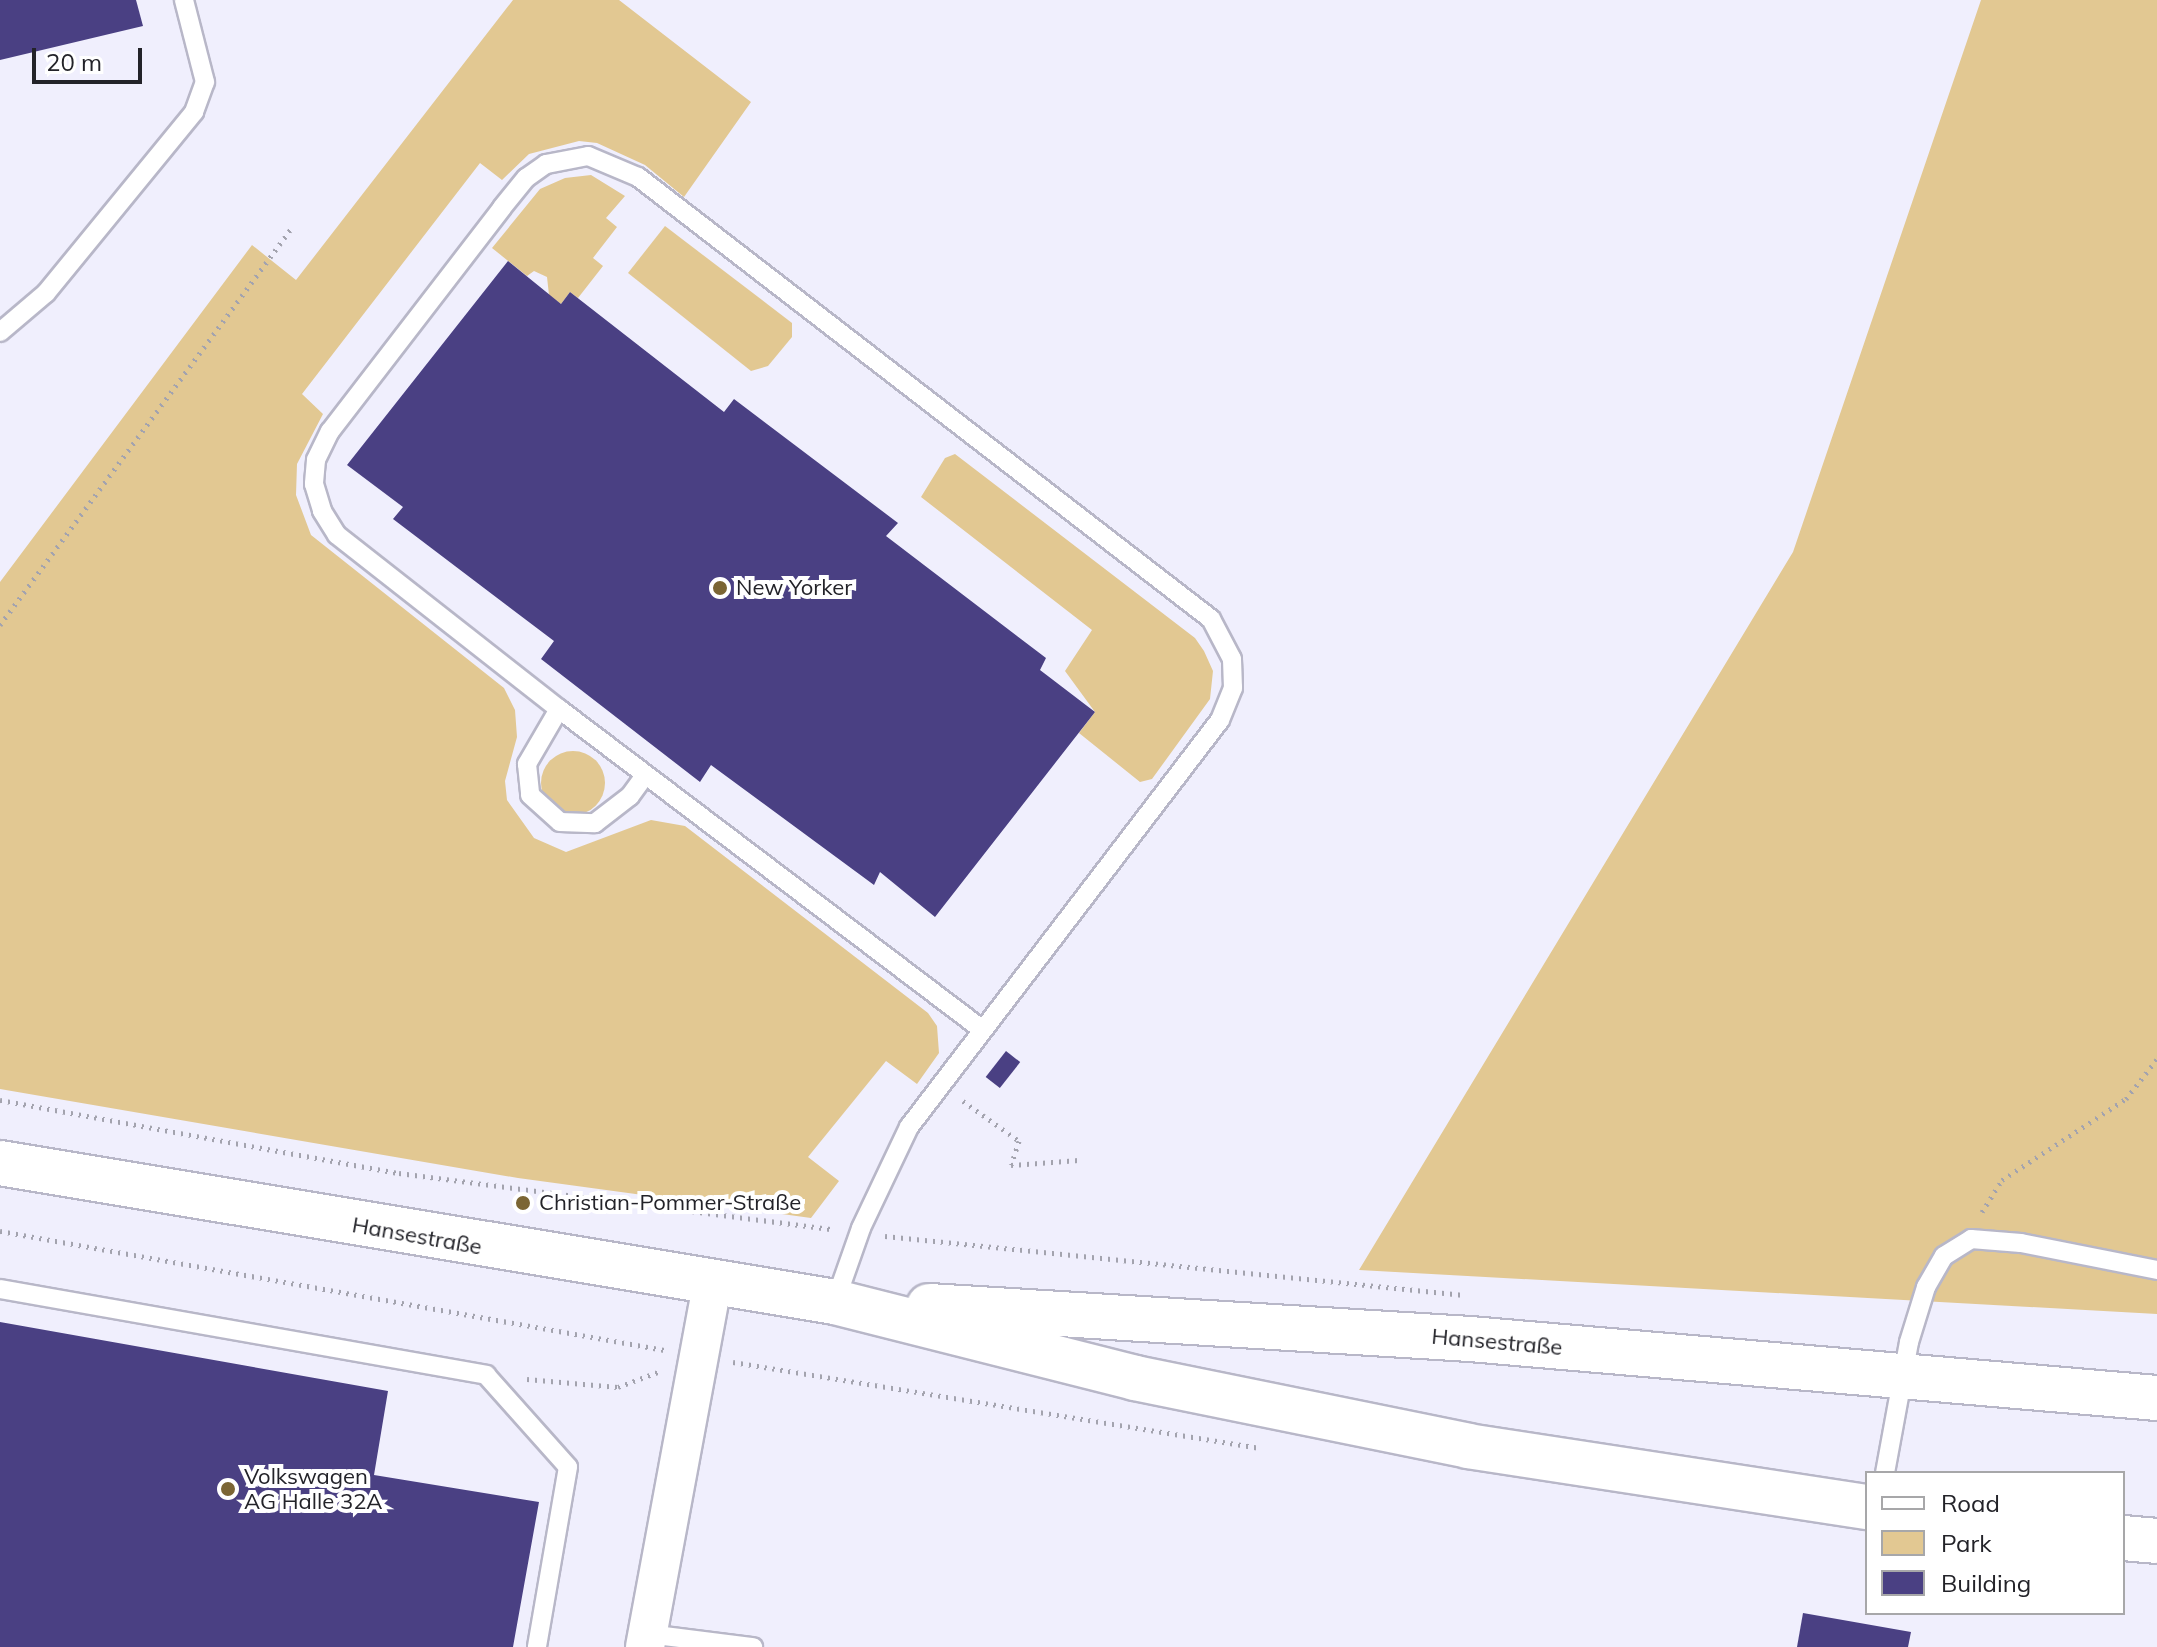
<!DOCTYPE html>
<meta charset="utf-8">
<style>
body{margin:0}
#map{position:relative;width:2157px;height:1647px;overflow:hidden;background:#f0effd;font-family:Mulish,sans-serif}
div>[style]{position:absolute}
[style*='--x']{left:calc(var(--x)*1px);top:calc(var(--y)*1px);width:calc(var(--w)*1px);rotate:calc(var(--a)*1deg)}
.green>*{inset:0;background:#e2c892}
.round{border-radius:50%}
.building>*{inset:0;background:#4a4083;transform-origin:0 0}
.path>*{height:5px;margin-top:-2.5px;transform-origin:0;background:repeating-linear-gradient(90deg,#a3a3ae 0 2px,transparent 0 8px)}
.roads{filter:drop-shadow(2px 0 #b8b7c8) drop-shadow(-2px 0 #b8b7c8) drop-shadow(0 2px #b8b7c8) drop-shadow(0 -2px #b8b7c8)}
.service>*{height:18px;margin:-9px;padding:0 9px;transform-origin:9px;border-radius:9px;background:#fff}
.minor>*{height:38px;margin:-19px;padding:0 19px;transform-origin:19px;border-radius:19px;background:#fff}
.secondary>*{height:44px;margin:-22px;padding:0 22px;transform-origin:22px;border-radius:22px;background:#fff}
.dots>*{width:22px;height:22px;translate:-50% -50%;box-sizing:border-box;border:4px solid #fff;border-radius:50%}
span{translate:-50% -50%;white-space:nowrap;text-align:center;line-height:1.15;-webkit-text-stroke:8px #fff;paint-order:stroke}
.poi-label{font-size:22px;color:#232329}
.left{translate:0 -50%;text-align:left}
.street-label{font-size:22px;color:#232329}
.legend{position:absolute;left:1865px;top:1471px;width:260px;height:144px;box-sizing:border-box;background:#fff;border:2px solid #a7a7a9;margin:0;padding:10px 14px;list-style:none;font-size:24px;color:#232329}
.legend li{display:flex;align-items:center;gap:16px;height:40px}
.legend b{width:40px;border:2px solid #a7a7a9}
.scale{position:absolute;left:32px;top:48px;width:110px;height:36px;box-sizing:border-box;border:4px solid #232329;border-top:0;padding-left:10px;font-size:24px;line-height:28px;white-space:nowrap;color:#232329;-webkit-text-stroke:6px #fff;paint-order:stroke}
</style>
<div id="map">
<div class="green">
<div style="clip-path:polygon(513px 0,619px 0,751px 102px,684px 197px,645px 165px,597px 143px,579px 141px,529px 154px,502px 180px,480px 163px,302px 394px,323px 414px,297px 464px,296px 495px,311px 535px,504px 688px,515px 710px,517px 737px,505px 781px,507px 800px,534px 838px,566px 852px,651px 820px,685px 826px,928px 1013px,937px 1026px,939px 1053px,917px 1084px,886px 1061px,808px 1157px,839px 1181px,811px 1218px,518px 1178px,0 1089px,0 582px,252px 245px,296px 280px)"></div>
<div style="clip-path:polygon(1981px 0,2157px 0,2157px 1314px,1359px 1270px,1793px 552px)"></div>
<div style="clip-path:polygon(591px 175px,625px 196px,606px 218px,617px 227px,593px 258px,603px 266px,578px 298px,570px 292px,561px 304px,549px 295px,547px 277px,534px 271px,527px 276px,492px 248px,540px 189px,565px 178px)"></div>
<div style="clip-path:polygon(665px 226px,792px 323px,792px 337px,768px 366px,751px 371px,628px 273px)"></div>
<div style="clip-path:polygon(955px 454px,1195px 638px,1204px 651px,1213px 671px,1210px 699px,1152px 779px,1140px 782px,1079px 733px,1095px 712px,1065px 671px,1092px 630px,921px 497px,945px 458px)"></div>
<div class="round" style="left:541px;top:751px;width:64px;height:64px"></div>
</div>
<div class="building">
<div style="clip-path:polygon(0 0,136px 0,143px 26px,0 60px)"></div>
<div style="clip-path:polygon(508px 261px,561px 304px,570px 292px,724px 412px,734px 399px,898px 523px,886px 536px,1046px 658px,1040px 670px,1095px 712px,935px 917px,880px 872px,874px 885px,711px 765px,700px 782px,541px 659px,554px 641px,393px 519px,403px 507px,347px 465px)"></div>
<div style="left:1006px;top:1051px;width:18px;height:33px;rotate:38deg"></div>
<div style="clip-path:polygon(0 1322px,388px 1391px,374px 1475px,539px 1502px,513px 1647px,0 1647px)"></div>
<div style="clip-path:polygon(1803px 1613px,1911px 1632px,1908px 1647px,1797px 1647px)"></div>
</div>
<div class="path">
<div style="--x:0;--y:625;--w:495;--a:-53.7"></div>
<div style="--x:0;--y:1100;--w:406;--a:10.4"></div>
<div style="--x:399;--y:1173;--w:437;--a:7.4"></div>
<div style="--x:963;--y:1101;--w:69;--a:35.5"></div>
<div style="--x:1019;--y:1141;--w:25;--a:108"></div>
<div style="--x:1011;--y:1165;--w:68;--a:-4.2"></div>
<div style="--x:1982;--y:1212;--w:38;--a:-58"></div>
<div style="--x:2002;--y:1180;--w:148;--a:-33.2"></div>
<div style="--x:2126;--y:1099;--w:51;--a:-52.2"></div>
<div style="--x:0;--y:1231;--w:675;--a:10.16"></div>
<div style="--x:885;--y:1236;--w:582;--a:5.82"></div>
<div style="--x:733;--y:1362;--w:534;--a:9.27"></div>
<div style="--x:527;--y:1379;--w:91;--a:5"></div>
<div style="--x:618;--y:1387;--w:43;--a:-20.6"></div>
</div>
<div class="roads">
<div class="service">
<div style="--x:0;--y:332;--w:60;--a:-40.3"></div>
<div style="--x:46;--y:293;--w:234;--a:-50.7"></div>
<div style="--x:194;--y:112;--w:32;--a:-70"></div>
<div style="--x:205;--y:82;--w:85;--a:-104.4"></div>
<div style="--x:559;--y:709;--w:64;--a:120.2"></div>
<div style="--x:527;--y:764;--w:31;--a:84"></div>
<div style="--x:530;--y:795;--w:40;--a:42"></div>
<div style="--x:560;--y:822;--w:35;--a:2"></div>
<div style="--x:595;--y:823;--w:44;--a:-37.6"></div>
<div style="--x:630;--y:796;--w:26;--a:-54"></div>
<div style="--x:0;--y:1289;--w:494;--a:10"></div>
<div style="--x:486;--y:1375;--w:123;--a:48.3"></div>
<div style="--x:568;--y:1467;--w:183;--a:99.8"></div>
<div style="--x:835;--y:1302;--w:78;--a:-70.6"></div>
<div style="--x:861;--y:1228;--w:112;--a:-64.6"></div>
<div style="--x:909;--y:1127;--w:512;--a:-52.62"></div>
<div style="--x:1220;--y:720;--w:35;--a:-68"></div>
<div style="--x:1233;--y:688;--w:29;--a:-92"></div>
<div style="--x:1232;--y:659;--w:45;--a:-117.7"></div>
<div style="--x:1211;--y:619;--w:724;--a:-142.35"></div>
<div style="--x:638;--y:177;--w:54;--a:-157.2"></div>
<div style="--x:588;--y:156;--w:43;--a:169.2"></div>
<div style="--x:546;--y:164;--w:24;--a:145"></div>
<div style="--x:526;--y:178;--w:38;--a:129"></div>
<div style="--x:502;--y:208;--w:282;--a:127.6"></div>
<div style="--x:330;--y:431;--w:32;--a:116"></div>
<div style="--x:316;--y:460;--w:24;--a:95"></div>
<div style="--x:314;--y:484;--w:28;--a:73"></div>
<div style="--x:322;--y:511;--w:28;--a:58"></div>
<div style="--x:337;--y:535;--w:282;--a:38.1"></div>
<div style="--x:559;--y:709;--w:528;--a:37.15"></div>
<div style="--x:1885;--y:1473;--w:133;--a:-79.6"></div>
<div style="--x:1909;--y:1342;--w:58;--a:-72.8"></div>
<div style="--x:1926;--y:1287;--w:36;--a:-60"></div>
<div style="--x:1944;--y:1256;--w:32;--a:-32"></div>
<div style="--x:1971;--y:1239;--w:50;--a:4.6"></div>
<div style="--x:2021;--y:1243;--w:139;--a:11.2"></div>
<div style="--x:648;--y:1634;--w:106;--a:7.1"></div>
</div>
<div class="minor">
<div style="--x:645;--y:1647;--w:369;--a:-79.5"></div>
</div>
<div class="secondary">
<div style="--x:0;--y:1163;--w:846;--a:9.45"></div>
<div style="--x:835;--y:1302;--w:309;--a:14.2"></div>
<div style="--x:1135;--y:1378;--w:340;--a:11.5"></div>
<div style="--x:1468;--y:1446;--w:404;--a:8.7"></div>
<div style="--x:929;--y:1306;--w:542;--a:3.49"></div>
<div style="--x:1470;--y:1339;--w:690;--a:4.91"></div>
<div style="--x:2123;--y:1538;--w:34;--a:5"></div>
</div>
</div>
<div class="dots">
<div style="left:720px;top:588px;background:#7b6534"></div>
<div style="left:523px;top:1203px;background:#7b6534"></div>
<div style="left:228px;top:1489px;background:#7b6534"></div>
</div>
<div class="poi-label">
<span class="left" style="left:736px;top:588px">New Yorker</span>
<span class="left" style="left:539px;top:1203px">Christian-Pommer-Straße</span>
<span class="left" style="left:244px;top:1489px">Volkswagen<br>AG Halle 32A</span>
</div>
<div class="street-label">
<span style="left:417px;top:1236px;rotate:10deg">Hansestraße</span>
<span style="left:1497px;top:1342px;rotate:5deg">Hansestraße</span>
</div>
<ul class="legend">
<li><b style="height:10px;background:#fff"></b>Road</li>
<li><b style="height:22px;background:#e2c892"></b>Park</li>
<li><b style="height:22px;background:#4a4083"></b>Building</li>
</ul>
<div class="scale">20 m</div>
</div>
